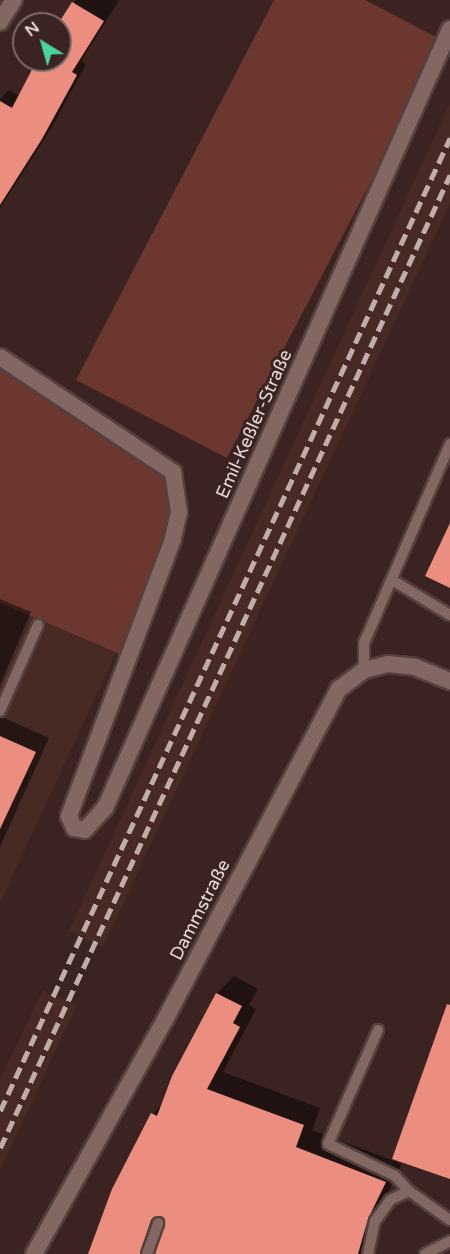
<!DOCTYPE html>
<meta charset="utf-8">
<style>
body{margin:0}
#map{position:relative;width:450px;height:1254px;overflow:hidden;background:#3a2320;font-family:"Varela Round",sans-serif}
div>[style]{position:absolute}
[style*='--x']{left:calc(var(--x)*1px);top:calc(var(--y)*1px);width:calc(var(--w)*1px);rotate:calc(var(--a)*1deg)}
.built>*{inset:0;background:#482a25}
.green>*{inset:0;background:#6b3730}
.shadow>*{inset:0;background:#0007}
.building>*{inset:0;background:#eb8e7f}
.roads{filter:drop-shadow(2px 0 #54413e) drop-shadow(-2px 0 #54413e) drop-shadow(0 2px #54413e) drop-shadow(0 -2px #54413e)}
.service>*{height:10px;margin:-5px;padding:0 5px;transform-origin:5px;border-radius:5px;background:#826762}
.minor>*{height:16px;margin:-8px;padding:0 8px;transform-origin:8px;border-radius:8px;background:#826762}
.rail>*{height:4.5px;margin-top:-2.25px;transform-origin:0;background:repeating-linear-gradient(90deg,#bfadaa 0 12px,transparent 0 18px)}
span{translate:-50% -50%;white-space:nowrap;text-align:center;line-height:1.15;-webkit-text-stroke:6px #3a2320;paint-order:stroke}
.street-label{font-size:18px;color:#e7d7d4}
.north{position:absolute;left:12px;top:12px;width:60px;height:60px;box-sizing:border-box;background:#3a2320;border:2px solid #7f6b68;border-radius:50%;rotate:323deg;font-size:16px;font-weight:700;line-height:24px;text-align:center;color:#e7d7d4}
.north::after{content:'';display:block;margin:auto;width:21px;height:27px;background:#49d49d;clip-path:polygon(50% 0,100% 100%,50% 72%,0 100%)}
</style>
<div id="map">
<div class="built">
<div style="clip-path:polygon(450px 103px,450px 204px,103px 947px,69px 931px)"></div>
<div style="clip-path:polygon(0 603px,116px 653px,0 903px)"></div>
<div style="clip-path:polygon(43px 990px,77px 1005px,0 1170px,0 1079px)"></div>
</div>
<div class="green">
<div style="clip-path:polygon(274px 0,365px 0,444px 41px,227px 458px,76px 380px)"></div>
<div style="clip-path:polygon(0 359px,173px 472px,179px 512px,129px 658px,0 603px)"></div>
</div>
<div class="shadow">
<div style="clip-path:polygon(75px 0,119px 0,81px 61px,86px 64px,52px 127px,0 208px,0 99px,9px 90px,20px 97px,36px 69px,25px 60px,60px 60px)"></div>
<div style="clip-path:polygon(0 599px,31px 612px,0 685px)"></div>
<div style="clip-path:polygon(0 716px,49px 738px,0 847px)"></div>
<div style="clip-path:polygon(evenodd,234px 976px,258px 989px,249px 1005px,256px 1009px,223px 1072px,320px 1108px,312px 1130px,402px 1164px,384px 1200px,368px 1254px,90px 1254px,113px 1189px,153px 1114px,163px 1103px,217px 993px,234px 976px,162px 1217px,167px 1225px,161px 1242px,156px 1234px,162px 1217px)"></div>
</div>
<div class="building">
<div style="clip-path:polygon(72px 2px,104px 21px,72px 72px,77px 75px,42px 139px,0 205px,0 101px,12px 108px,37px 60px,60px 60px,58px 24px)"></div>
<div style="clip-path:polygon(450px 523px,450px 588px,425px 576px)"></div>
<div style="clip-path:polygon(0 736px,36px 752px,0 829px)"></div>
<div style="clip-path:polygon(216px 993px,242px 1006px,233px 1023px,240px 1027px,207px 1089px,304px 1125px,296px 1147px,386px 1182px,368px 1219px,358px 1254px,155px 1254px,165px 1222px,157px 1216px,151px 1220px,140px 1254px,88px 1254px,112px 1189px,151px 1113px,157px 1116px,172px 1076px)"></div>
<div style="clip-path:polygon(447px 1004px,450px 1005px,450px 1179px,392px 1159px)"></div>
</div>
<div class="roads">
<div class="service">
<div style="--x:392;--y:580;--w:68;--a:31.1"></div>
<div style="--x:364;--y:670;--w:27;--a:-90"></div>
<div style="--x:364;--y:643;--w:217;--a:-66.6"></div>
<div style="--x:0;--y:711;--w:94;--a:-66.2"></div>
<div style="--x:378;--y:1030;--w:124;--a:113.7"></div>
<div style="--x:328;--y:1144;--w:74;--a:25.5"></div>
<div style="--x:395;--y:1176;--w:21;--a:47"></div>
<div style="--x:147;--y:1254;--w:33;--a:-70"></div>
<div style="--x:368;--y:1254;--w:34;--a:-78"></div>
<div style="--x:375;--y:1221;--w:26;--a:-54"></div>
<div style="--x:390;--y:1200;--w:21;--a:-25"></div>
<div style="--x:409;--y:1191;--w:50;--a:35.3"></div>
<div style="--x:425;--y:1254;--w:28;--a:-27"></div>
</div>
<div class="minor">
<div style="--x:0;--y:22;--w:26;--a:-58"></div>
<div style="--x:0;--y:357;--w:208;--a:33.6"></div>
<div style="--x:173;--y:472;--w:40;--a:81.5"></div>
<div style="--x:179;--y:512;--w:28;--a:103"></div>
<div style="--x:173;--y:539;--w:296;--a:110.6"></div>
<div style="--x:69;--y:816;--w:13;--a:67"></div>
<div style="--x:74;--y:828;--w:11;--a:10"></div>
<div style="--x:85;--y:830;--w:30;--a:-48"></div>
<div style="--x:105;--y:808;--w:852;--a:-66.11"></div>
<div style="--x:34;--y:1254;--w:270;--a:-60.8"></div>
<div style="--x:166;--y:1018;--w:372;--a:-62.3"></div>
<div style="--x:339;--y:689;--w:31;--a:-37"></div>
<div style="--x:364;--y:670;--w:25;--a:-14"></div>
<div style="--x:388;--y:664;--w:27;--a:6"></div>
<div style="--x:415;--y:667;--w:38;--a:22"></div>
</div>
</div>
<div class="rail">
<div style="--x:0;--y:1111;--w:1072;--a:-65.18"></div>
<div style="--x:0;--y:1148;--w:1072;--a:-65.18"></div>
</div>
<div class="street-label">
<span style="left:254px;top:424px;rotate:-66deg">Emil-Keßler-Straße</span>
<span style="left:200px;top:910px;rotate:-63deg">Dammstraße</span>
</div>
<div class="north">N</div>
</div>
